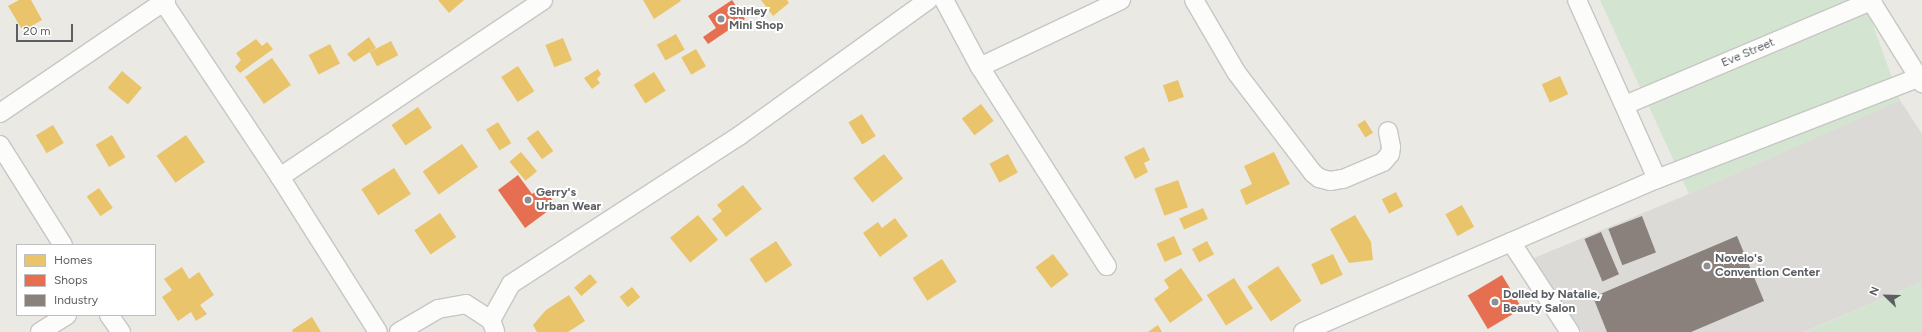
<!DOCTYPE html>
<style>
body{margin:0}
#map{position:relative;width:1922px;height:332px;overflow:hidden;background:#eae9e4;font-family:Figtree,sans-serif}
div>[style]{position:absolute}
[style*='--x']{left:calc(var(--x)*1px);top:calc(var(--y)*1px);width:calc(var(--w)*1px);rotate:calc(var(--a)*1deg)}
.industrial>*{inset:0;background:#dbdad6}
.green>*{inset:0;background:#d3e5d1}
.homes>*{inset:0;background:#e9c46a;transform-origin:0 0}
.shops>*{inset:0;background:#e76f51;transform-origin:0 0}
.industry>*{inset:0;background:#8a817c;transform-origin:0 0}
.roads{filter:drop-shadow(1px 0 #c6c6c5) drop-shadow(-1px 0 #c6c6c5) drop-shadow(0 1px #c6c6c5) drop-shadow(0 -1px #c6c6c5)}
.street>*{height:18px;margin:-9px;padding:0 9px;transform-origin:9px;border-radius:9px;background:#fcfcfb}
.dots>*{width:11px;height:11px;translate:-50% -50%;box-sizing:border-box;border:2px solid #fff;border-radius:50%}
span{translate:-50% -50%;white-space:nowrap;text-align:center;line-height:1.15;-webkit-text-stroke:4px #fff;paint-order:stroke}
.poi-label{font-size:12px;color:#5b5e62;font-weight:700}
.left{translate:0 -50%;text-align:left}
.street-label{font-size:12px;color:#5b5e62}
.legend{position:absolute;left:16px;top:244px;width:140px;height:72px;box-sizing:border-box;background:#fff;border:1px solid #bdbfc0;margin:0;padding:5px 7px;list-style:none;font-size:12px;color:#5b5e62}
.legend li{display:flex;align-items:center;gap:8px;height:20px}
.legend b{width:20px;border:1px solid #bdbfc0}
.north{position:absolute;left:1866px;top:276px;width:40px;height:40px;-webkit-text-stroke:3px #fff;paint-order:stroke;rotate:293deg;font-size:11px;font-weight:700;line-height:16px;text-align:center;color:#5b5e62}
.north::after{content:'';display:block;margin:auto;width:14px;height:18px;background:#5b5e62;clip-path:polygon(50% 0,100% 100%,50% 72%,0 100%)}
.scale{position:absolute;left:16px;top:24px;width:57px;height:18px;box-sizing:border-box;border:2px solid #5b5e62;border-top:0;padding-left:5px;font-size:12px;line-height:14px;white-space:nowrap;color:#5b5e62;-webkit-text-stroke:3px #fff;paint-order:stroke}
</style>
<div id="map">
<div class="industrial">
<div style="clip-path:polygon(1900px 100px,1922px 134px,1922px 282px,1804px 332px,1582px 332px,1534px 258px,1689px 194px)"></div>
</div>
<div class="green">
<div style="clip-path:polygon(1600px 0,1864px 0,1900px 100px,1689px 194px)"></div>
<div style="clip-path:polygon(1922px 282px,1922px 332px,1805px 332px)"></div>
</div>
<div class="homes">
<div style="clip-path:polygon(19px 0,31px 0,42px 20px,23px 31px,8px 6px)"></div>
<div style="clip-path:polygon(438px 0,464px 0,449px 13px)"></div>
<div style="clip-path:polygon(643px 0,680px 0,681px 1px,654px 19px)"></div>
<div style="clip-path:polygon(761px 0,787px 0,789px 3px,773px 16px)"></div>
<div style="left:676px;top:34px;width:18px;height:22px;rotate:61deg"></div>
<div style="clip-path:polygon(369px 37px,376px 48px,354px 62px,347px 54px)"></div>
<div style="left:563px;top:38px;width:24px;height:19px;rotate:68deg"></div>
<div style="clip-path:polygon(256px 39px,262px 46px,267px 42px,273px 49px,240px 73px,235px 67px,241px 60px,236px 53px)"></div>
<div style="left:391px;top:41px;width:16px;height:24px;rotate:63deg"></div>
<div style="left:330px;top:44px;width:22px;height:24px;rotate:63deg"></div>
<div style="left:696px;top:49px;width:20px;height:17px;rotate:60deg"></div>
<div style="left:272px;top:58px;width:33px;height:33px;rotate:55deg"></div>
<div style="left:518px;top:66px;width:30px;height:20px;rotate:57deg"></div>
<div style="clip-path:polygon(598px 69px,601px 74px,597px 79px,600px 83px,592px 89px,584px 78px)"></div>
<div style="left:122px;top:71px;width:26px;height:22px;rotate:40deg"></div>
<div style="left:654px;top:72px;width:22px;height:24px;rotate:58deg"></div>
<div style="left:1560px;top:76px;width:20px;height:20px;rotate:66deg"></div>
<div style="left:1178px;top:80px;width:18px;height:16px;rotate:71deg"></div>
<div style="left:981px;top:104px;width:21px;height:24px;rotate:53deg"></div>
<div style="left:418px;top:107px;width:25px;height:32px;rotate:56deg"></div>
<div style="left:862px;top:114px;width:26px;height:16px;rotate:58deg"></div>
<div style="left:1365px;top:120px;width:15px;height:9px;rotate:58deg"></div>
<div style="left:498px;top:122px;width:25px;height:14px;rotate:58deg"></div>
<div style="left:53px;top:125px;width:21px;height:20px;rotate:59deg"></div>
<div style="left:538px;top:130px;width:26px;height:14px;rotate:54deg"></div>
<div style="left:112px;top:135px;width:26px;height:19px;rotate:59deg"></div>
<div style="left:186px;top:135px;width:33px;height:36px;rotate:55deg"></div>
<div style="left:462px;top:144px;width:28px;height:48px;rotate:55deg"></div>
<div style="clip-path:polygon(1144px 147px,1150px 160px,1144px 163px,1148px 172px,1135px 179px,1124px 157px)"></div>
<div style="left:521px;top:152px;width:25px;height:15px;rotate:50deg"></div>
<div style="clip-path:polygon(1274px 152px,1290px 184px,1246px 205px,1240px 190px,1252px 184px,1244px 166px)"></div>
<div style="left:884px;top:154px;width:31px;height:39px;rotate:52deg"></div>
<div style="left:1008px;top:154px;width:21px;height:21px;rotate:62deg"></div>
<div style="left:394px;top:168px;width:31px;height:39px;rotate:57deg"></div>
<div style="left:1178px;top:180px;width:29px;height:25px;rotate:70deg"></div>
<div style="clip-path:polygon(743px 185px,762px 209px,726px 237px,712px 219px,722px 211px,717px 205px)"></div>
<div style="left:99px;top:188px;width:24px;height:15px;rotate:55deg"></div>
<div style="left:1396px;top:192px;width:16px;height:16px;rotate:63deg"></div>
<div style="left:1462px;top:205px;width:25px;height:19px;rotate:61deg"></div>
<div style="left:1203px;top:208px;width:12px;height:26px;rotate:66deg"></div>
<div style="left:440px;top:213px;width:29px;height:31px;rotate:56deg"></div>
<div style="left:698px;top:215px;width:32px;height:36px;rotate:51deg"></div>
<div style="clip-path:polygon(1355px 215px,1371px 242px,1373px 260px,1349px 263px,1330px 229px)"></div>
<div style="clip-path:polygon(895px 218px,908px 236px,880px 257px,863px 233px,878px 222px,882px 228px)"></div>
<div style="left:1174px;top:236px;width:20px;height:19px;rotate:66deg"></div>
<div style="left:776px;top:241px;width:29px;height:32px;rotate:56deg"></div>
<div style="left:1207px;top:241px;width:15px;height:17px;rotate:62deg"></div>
<div style="left:1053px;top:254px;width:26px;height:22px;rotate:53deg"></div>
<div style="left:1333px;top:254px;width:23px;height:24px;rotate:65deg"></div>
<div style="left:942px;top:259px;width:27px;height:35px;rotate:57deg"></div>
<div style="left:1278px;top:266px;width:42px;height:37px;rotate:56deg"></div>
<div style="clip-path:polygon(182px 267px,189px 279px,199px 272px,214px 295px,200px 305px,207px 314px,196px 321px,191px 312px,178px 321px,162px 297px,172px 290px,164px 279px)"></div>
<div style="clip-path:polygon(1181px 268px,1203px 300px,1170px 323px,1154px 299px,1169px 288px,1164px 280px)"></div>
<div style="left:590px;top:274px;width:11px;height:21px;rotate:49deg"></div>
<div style="left:1234px;top:278px;width:36px;height:32px;rotate:58deg"></div>
<div style="left:632px;top:287px;width:13px;height:16px;rotate:51deg"></div>
<div style="clip-path:polygon(569px 295px,585px 321px,568px 332px,537px 332px,533px 325px,546px 310px)"></div>
<div style="clip-path:polygon(312px 317px,321px 332px,293px 332px,292px 330px)"></div>
<div style="clip-path:polygon(1158px 325px,1162px 332px,1148px 332px)"></div>
</div>
<div class="shops">
<div style="clip-path:polygon(732px 0,745px 19px,708px 44px,703px 37px,716px 28px,708px 16px)"></div>
<div style="clip-path:polygon(518px 175px,532px 194px,543px 187px,556px 205px,525px 228px,498px 190px)"></div>
<div style="left:1502px;top:275px;width:39px;height:40px;rotate:59deg"></div>
</div>
<div class="industry">
<div style="left:1642px;top:216px;width:39px;height:36px;rotate:69deg"></div>
<div style="left:1601px;top:232px;width:46px;height:18px;rotate:67deg"></div>
<div style="clip-path:polygon(1737px 236px,1764px 301px,1691px 332px,1607px 332px,1593px 297px)"></div>
</div>
<div class="roads">
<div class="street">
<div style="--x:162;--y:0;--w:213;--a:56.3"></div>
<div style="--x:280;--y:177;--w:183;--a:57.7"></div>
<div style="--x:944;--y:0;--w:76;--a:61.8"></div>
<div style="--x:980;--y:67;--w:236;--a:57.5"></div>
<div style="--x:1194;--y:0;--w:83;--a:59.7"></div>
<div style="--x:1236;--y:72;--w:127;--a:52.7"></div>
<div style="--x:1313;--y:173;--w:8;--a:40"></div>
<div style="--x:1319;--y:178;--w:11;--a:15"></div>
<div style="--x:1330;--y:181;--w:13;--a:-9"></div>
<div style="--x:1343;--y:179;--w:43;--a:-23"></div>
<div style="--x:1383;--y:162;--w:11;--a:-49"></div>
<div style="--x:1390;--y:154;--w:7;--a:-82"></div>
<div style="--x:1391;--y:147;--w:16;--a:-101"></div>
<div style="--x:1577;--y:0;--w:196;--a:65.9"></div>
<div style="--x:1871;--y:1;--w:97;--a:58.1"></div>
<div style="--x:980;--y:67;--w:156;--a:-25.4"></div>
<div style="--x:1625;--y:105;--w:269;--a:-22.9"></div>
<div style="--x:0;--y:113;--w:201;--a:-34.2"></div>
<div style="--x:0;--y:145;--w:118;--a:57.8"></div>
<div style="--x:280;--y:177;--w:317;--a:-33.9"></div>
<div style="--x:1511;--y:242;--w:108;--a:56.8"></div>
<div style="--x:109;--y:315;--w:21;--a:55"></div>
<div style="--x:491;--y:320;--w:41;--a:-60.9"></div>
<div style="--x:511;--y:284;--w:272;--a:-33"></div>
<div style="--x:739;--y:136;--w:233;--a:-35.7"></div>
<div style="--x:40;--y:332;--w:32;--a:-32"></div>
<div style="--x:399;--y:332;--w:45;--a:-30.5"></div>
<div style="--x:438;--y:309;--w:28;--a:-10"></div>
<div style="--x:466;--y:304;--w:30;--a:33"></div>
<div style="--x:491;--y:320;--w:12;--a:70"></div>
<div style="--x:1303;--y:332;--w:386;--a:-23.4"></div>
<div style="--x:1657;--y:179;--w:280;--a:-21.2"></div>
</div>
</div>
<div class="dots">
<div style="left:721px;top:19px;background:#8d8f90"></div>
<div style="left:528px;top:200px;background:#8d8f90"></div>
<div style="left:1707px;top:266px;background:#8d8f90"></div>
<div style="left:1495px;top:302px;background:#8d8f90"></div>
</div>
<div class="poi-label">
<span class="left" style="left:729px;top:19px">Shirley<br>Mini Shop</span>
<span class="left" style="left:536px;top:200px">Gerry's<br>Urban Wear</span>
<span class="left" style="left:1715px;top:266px">Novelo's<br>Convention Center</span>
<span class="left" style="left:1503px;top:302px">Dolled by Natalie,<br>Beauty Salon</span>
</div>
<div class="street-label">
<span style="left:1748px;top:53px;rotate:-23deg">Eve Street</span>
</div>
<ul class="legend">
<li><b style="height:11px;background:#e9c46a"></b>Homes</li>
<li><b style="height:11px;background:#e76f51"></b>Shops</li>
<li><b style="height:11px;background:#8a817c"></b>Industry</li>
</ul>
<div class="north">N</div>
<div class="scale">20 m</div>
</div>
